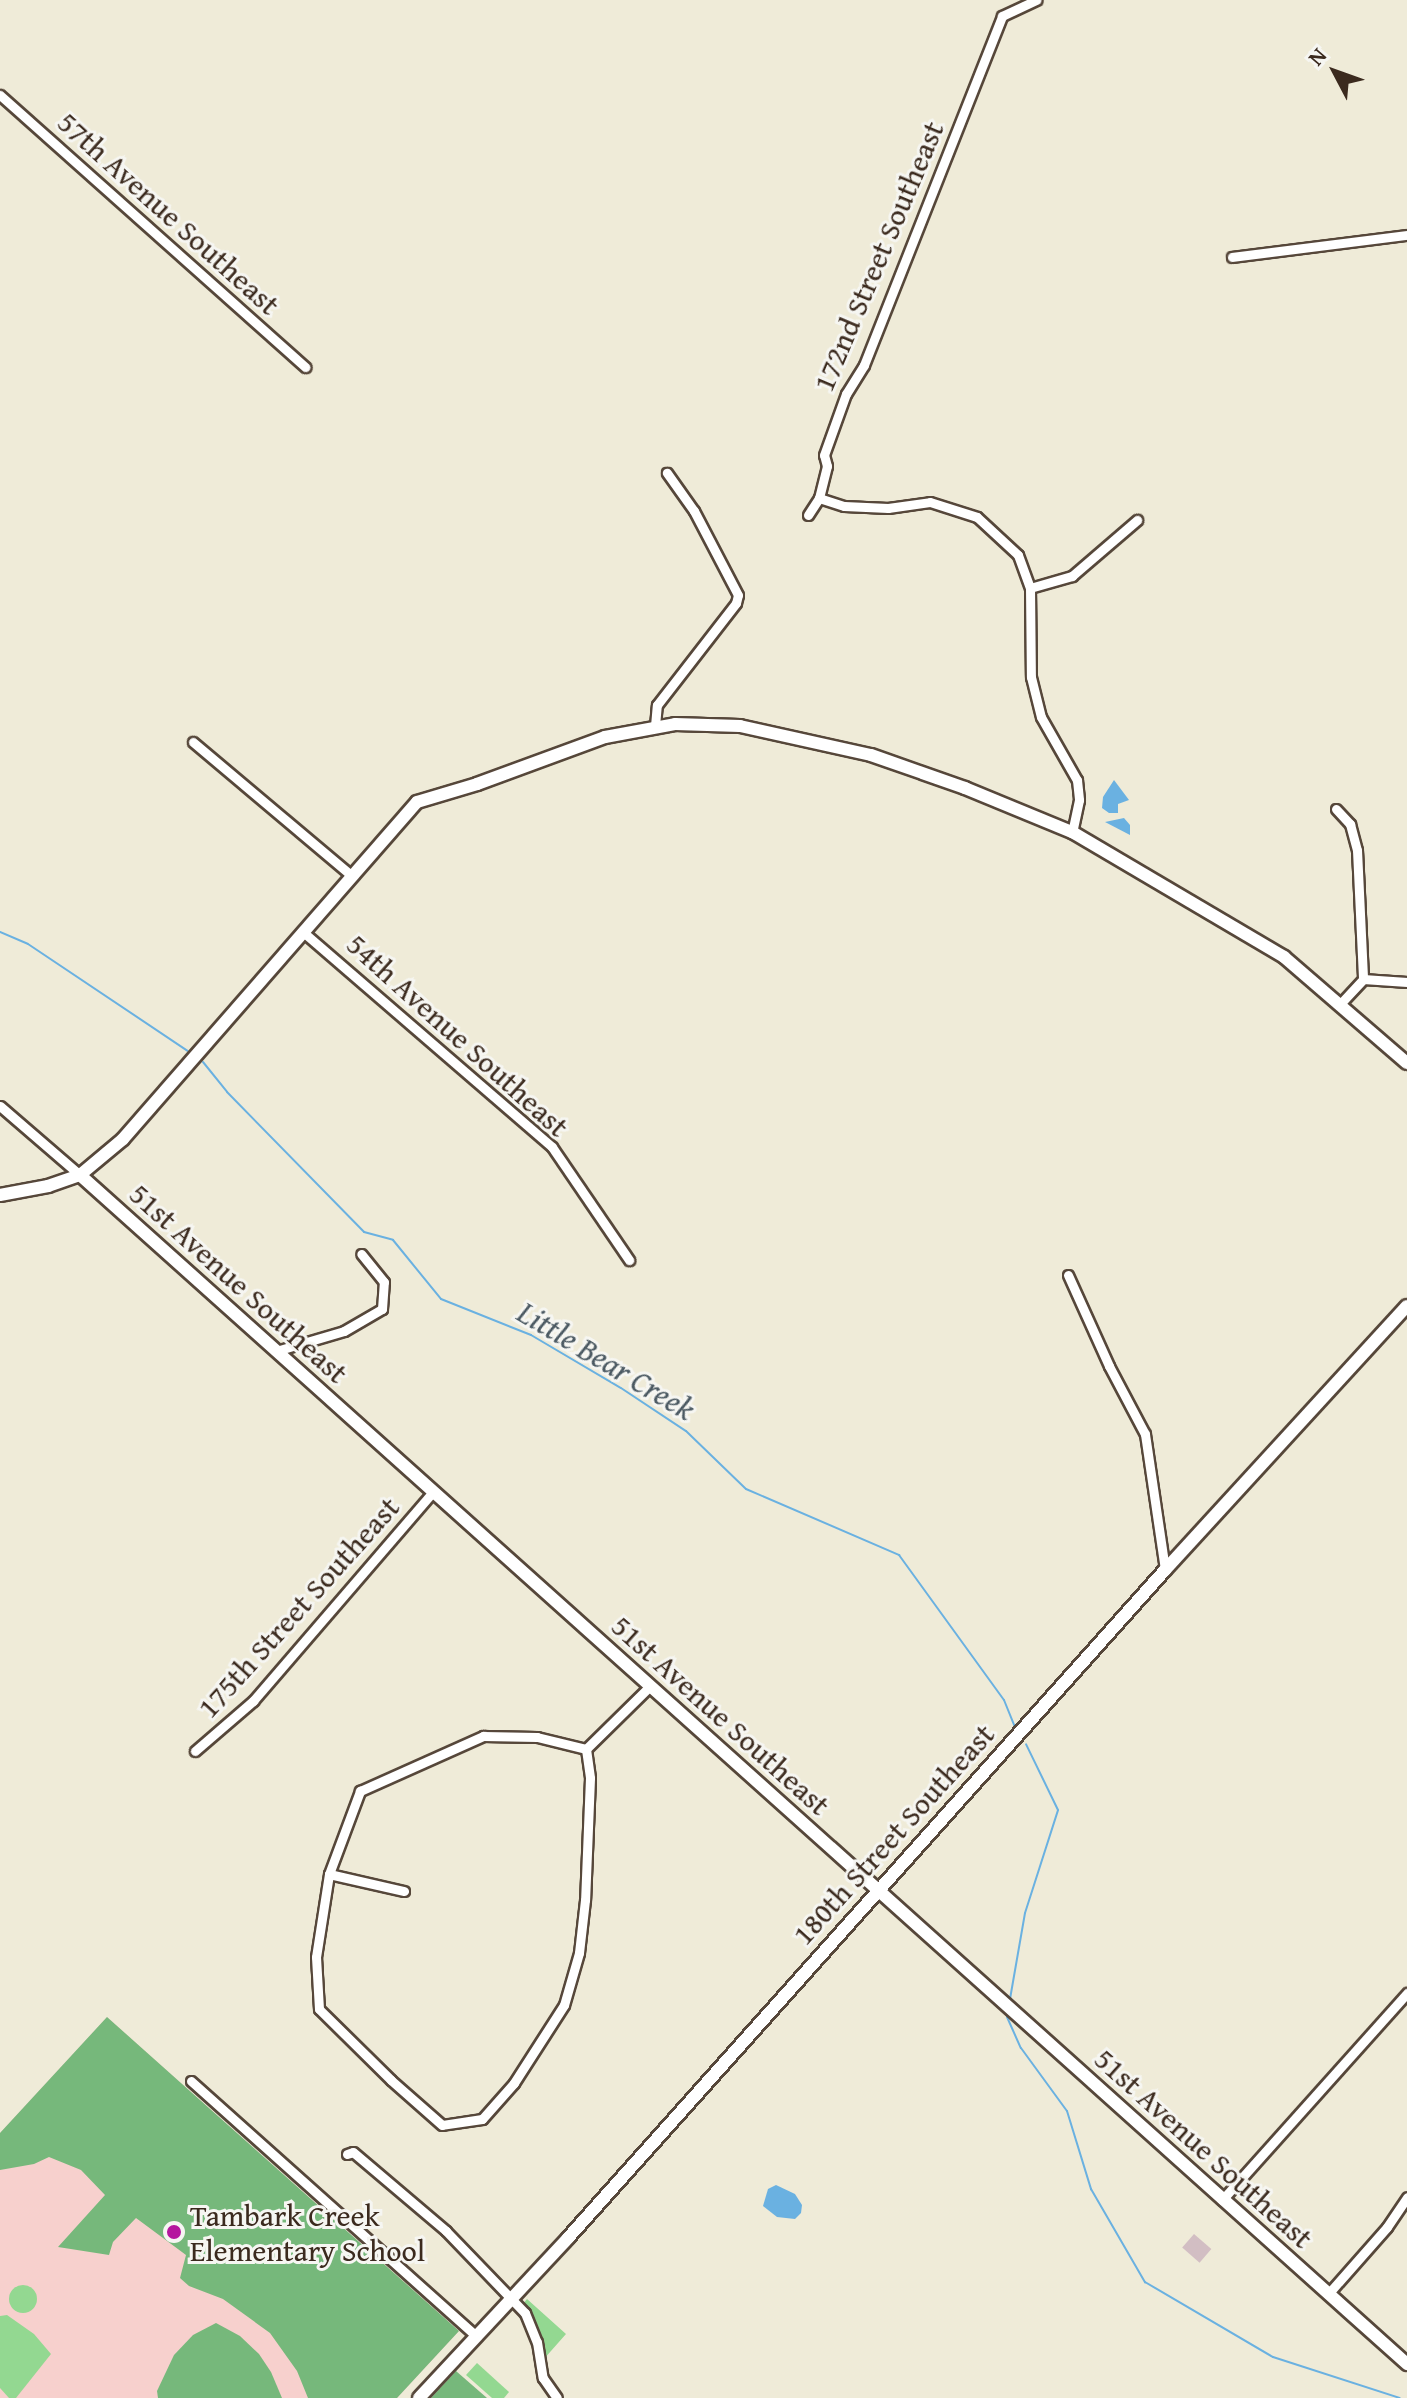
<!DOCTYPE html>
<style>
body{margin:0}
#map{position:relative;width:1407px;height:2398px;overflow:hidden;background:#efebd8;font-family:"Gentium Book Plus",serif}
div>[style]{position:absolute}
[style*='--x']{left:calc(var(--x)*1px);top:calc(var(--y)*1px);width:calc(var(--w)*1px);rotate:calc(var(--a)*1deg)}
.built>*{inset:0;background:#f7d0cd}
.industrial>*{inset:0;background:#d2bec3;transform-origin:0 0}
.green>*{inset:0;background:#93d891}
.round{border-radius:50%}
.forest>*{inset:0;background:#76b87b}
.water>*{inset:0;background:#6ab1e1}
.stream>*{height:2px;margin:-1px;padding:0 1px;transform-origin:1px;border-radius:1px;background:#6ab1e1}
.roads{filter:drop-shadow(2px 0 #56473a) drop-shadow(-2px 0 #56473a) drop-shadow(0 2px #56473a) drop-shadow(0 -2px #56473a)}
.minor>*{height:9px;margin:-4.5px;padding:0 4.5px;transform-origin:4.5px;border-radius:4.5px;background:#fff}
.tertiary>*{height:12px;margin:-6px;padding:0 6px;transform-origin:6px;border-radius:6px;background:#fff}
.dots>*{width:22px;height:22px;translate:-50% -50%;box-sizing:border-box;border:4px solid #f6f6f2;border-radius:50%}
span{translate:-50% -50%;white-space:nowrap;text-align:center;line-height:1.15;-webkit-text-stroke:6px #f6f6f2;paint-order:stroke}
.street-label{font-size:30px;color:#3b2a1e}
.poi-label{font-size:30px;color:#3b2a1e}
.left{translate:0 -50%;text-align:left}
.water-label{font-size:32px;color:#4b5962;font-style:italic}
.north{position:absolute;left:1295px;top:32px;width:80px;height:80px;-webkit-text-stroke:6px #f6f6f2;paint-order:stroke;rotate:311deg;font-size:22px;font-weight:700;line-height:32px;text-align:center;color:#3b2a1e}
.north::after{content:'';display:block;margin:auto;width:28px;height:36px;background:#3b2a1e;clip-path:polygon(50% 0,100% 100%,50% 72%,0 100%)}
</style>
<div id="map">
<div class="built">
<div style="clip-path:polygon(107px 2017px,459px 2331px,397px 2398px,0 2398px,0 2133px)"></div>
</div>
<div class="industrial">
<div style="left:1194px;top:2234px;width:23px;height:18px;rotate:41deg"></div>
</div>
<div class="green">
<div class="round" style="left:9px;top:2285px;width:28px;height:28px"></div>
<div style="clip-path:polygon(527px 2299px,566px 2334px,543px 2360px,539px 2329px,523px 2304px)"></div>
<div style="clip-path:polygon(7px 2315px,34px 2334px,51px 2354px,16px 2398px,9px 2398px,0 2388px,0 2316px)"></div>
<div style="clip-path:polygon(477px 2363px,509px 2392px,504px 2398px,492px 2398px,466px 2375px)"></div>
</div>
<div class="forest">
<div style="clip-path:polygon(107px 2017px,459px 2331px,397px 2398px,308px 2398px,297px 2371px,270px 2333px,223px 2299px,189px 2286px,180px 2278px,186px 2255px,136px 2218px,113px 2242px,109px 2255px,58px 2247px,105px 2195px,81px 2170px,49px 2157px,34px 2164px,0 2170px,0 2133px)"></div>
<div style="clip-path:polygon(216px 2323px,240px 2336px,259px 2354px,271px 2372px,282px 2398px,158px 2398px,157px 2391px,174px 2355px,193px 2335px)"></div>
<div style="clip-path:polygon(456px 2371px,487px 2398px,431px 2398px)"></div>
</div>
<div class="water">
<div style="clip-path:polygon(1114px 780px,1129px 800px,1118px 804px,1118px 813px,1109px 813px,1102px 808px,1103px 797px)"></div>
<div style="clip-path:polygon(1124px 818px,1130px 825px,1130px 835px,1105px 822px)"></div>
<div style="clip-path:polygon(776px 2185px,795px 2194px,802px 2205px,801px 2213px,795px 2219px,777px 2217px,763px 2206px,768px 2189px)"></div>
</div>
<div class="stream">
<div style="--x:0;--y:932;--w:30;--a:23"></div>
<div style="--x:28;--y:944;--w:192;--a:33.8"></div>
<div style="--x:203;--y:1062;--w:38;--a:51"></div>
<div style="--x:227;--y:1092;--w:196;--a:45.6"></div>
<div style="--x:364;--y:1232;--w:30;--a:15"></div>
<div style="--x:393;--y:1240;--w:76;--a:50.9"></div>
<div style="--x:441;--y:1299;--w:97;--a:21.8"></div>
<div style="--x:531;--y:1335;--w:104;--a:30.5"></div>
<div style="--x:621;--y:1388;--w:78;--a:33.5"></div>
<div style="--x:686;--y:1431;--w:83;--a:44"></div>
<div style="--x:746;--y:1489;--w:167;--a:23.3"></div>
<div style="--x:899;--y:1555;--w:179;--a:54.1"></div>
<div style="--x:1004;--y:1700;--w:29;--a:68"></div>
<div style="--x:1010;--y:1999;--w:87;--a:-80.1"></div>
<div style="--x:1025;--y:1913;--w:108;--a:-72.2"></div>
<div style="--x:1058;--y:1810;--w:73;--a:-115.9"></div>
<div style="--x:1007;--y:2017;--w:34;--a:66"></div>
<div style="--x:1021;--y:2048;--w:78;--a:53.9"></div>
<div style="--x:1067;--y:2111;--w:82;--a:72.9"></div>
<div style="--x:1091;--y:2189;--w:108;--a:59.9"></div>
<div style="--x:1145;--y:2282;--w:148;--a:30.4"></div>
<div style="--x:1273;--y:2357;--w:133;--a:17.9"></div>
</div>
<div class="roads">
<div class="minor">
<div style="--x:0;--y:95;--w:409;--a:41.7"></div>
<div style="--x:1232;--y:257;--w:176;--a:-7.2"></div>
<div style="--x:819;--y:498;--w:26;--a:18"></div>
<div style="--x:844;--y:506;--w:44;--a:2.6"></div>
<div style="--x:888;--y:508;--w:42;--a:-8.1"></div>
<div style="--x:930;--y:502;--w:49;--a:17.7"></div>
<div style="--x:977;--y:517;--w:56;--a:42.8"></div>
<div style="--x:1018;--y:555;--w:35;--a:70"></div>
<div style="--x:1030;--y:588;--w:89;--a:89.4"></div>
<div style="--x:1031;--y:677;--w:41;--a:76"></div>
<div style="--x:1041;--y:717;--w:73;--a:60.3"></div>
<div style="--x:1077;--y:780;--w:20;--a:84"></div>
<div style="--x:1079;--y:800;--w:33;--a:102"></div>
<div style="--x:808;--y:515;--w:20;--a:-57"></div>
<div style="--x:819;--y:498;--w:33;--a:-76"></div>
<div style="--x:827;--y:466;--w:11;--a:-105"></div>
<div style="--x:824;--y:455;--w:65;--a:-70.2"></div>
<div style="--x:846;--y:394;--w:34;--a:-58"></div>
<div style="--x:864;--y:365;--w:375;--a:-68.4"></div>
<div style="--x:1002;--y:16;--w:38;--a:-25"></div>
<div style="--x:1030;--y:588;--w:44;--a:-15.9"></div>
<div style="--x:1072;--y:576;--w:86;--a:-40.7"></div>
<div style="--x:655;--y:726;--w:21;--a:-85"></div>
<div style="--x:657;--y:705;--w:129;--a:-52.2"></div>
<div style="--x:736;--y:603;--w:8;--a:-76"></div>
<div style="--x:738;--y:595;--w:95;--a:-117.6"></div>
<div style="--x:694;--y:511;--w:47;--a:-125.4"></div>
<div style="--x:193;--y:742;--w:205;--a:40.1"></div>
<div style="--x:1336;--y:809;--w:21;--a:47"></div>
<div style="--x:1350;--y:824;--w:27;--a:75"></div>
<div style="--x:1357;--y:850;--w:129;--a:87.3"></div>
<div style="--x:302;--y:931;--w:330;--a:40.8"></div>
<div style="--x:552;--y:1147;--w:137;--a:55.7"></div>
<div style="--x:1341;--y:1003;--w:33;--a:-47"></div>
<div style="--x:1363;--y:979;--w:44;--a:3.9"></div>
<div style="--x:0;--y:1106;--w:106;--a:40.8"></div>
<div style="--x:1068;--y:1275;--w:100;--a:65.7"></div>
<div style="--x:1109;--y:1366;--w:77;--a:62.1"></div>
<div style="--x:1145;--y:1434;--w:137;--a:81.6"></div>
<div style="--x:276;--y:1351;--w:71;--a:-16.4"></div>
<div style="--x:344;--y:1331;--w:44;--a:-30.1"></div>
<div style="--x:382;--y:1309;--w:27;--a:-86"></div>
<div style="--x:384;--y:1282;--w:36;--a:-129"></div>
<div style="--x:483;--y:1736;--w:54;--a:1.1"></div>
<div style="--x:537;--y:1737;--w:50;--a:13.8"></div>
<div style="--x:586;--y:1749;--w:29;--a:82"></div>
<div style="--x:590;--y:1778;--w:122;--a:92.3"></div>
<div style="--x:585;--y:1900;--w:53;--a:96.5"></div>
<div style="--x:579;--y:1953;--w:54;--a:106.1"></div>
<div style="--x:564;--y:2005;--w:93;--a:122.7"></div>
<div style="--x:514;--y:2083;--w:48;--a:131.6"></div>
<div style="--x:482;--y:2119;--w:40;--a:171.5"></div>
<div style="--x:442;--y:2125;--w:68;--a:-138.6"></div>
<div style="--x:391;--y:2080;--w:101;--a:-135.4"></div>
<div style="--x:319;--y:2009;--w:52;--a:-93.3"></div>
<div style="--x:316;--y:1957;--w:84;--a:-81.1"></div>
<div style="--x:329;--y:1874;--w:89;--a:-69.5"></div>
<div style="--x:360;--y:1791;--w:135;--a:-24.1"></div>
<div style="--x:586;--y:1749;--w:88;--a:-44.5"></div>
<div style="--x:195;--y:1751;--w:77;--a:-40.8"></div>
<div style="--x:253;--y:1701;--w:276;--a:-49.3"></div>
<div style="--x:329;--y:1874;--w:77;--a:12.8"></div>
<div style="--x:191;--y:2081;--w:382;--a:41.8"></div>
<div style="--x:347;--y:2154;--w:6;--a:-18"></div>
<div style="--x:353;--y:2152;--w:122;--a:40.3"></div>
<div style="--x:446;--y:2231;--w:114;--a:46.1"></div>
<div style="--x:525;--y:2313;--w:31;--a:68"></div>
<div style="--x:537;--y:2342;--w:36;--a:81"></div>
<div style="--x:543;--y:2378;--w:24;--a:55"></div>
<div style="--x:1222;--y:2200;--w:278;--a:-48.2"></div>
<div style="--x:1328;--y:2294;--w:89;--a:-48.6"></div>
<div style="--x:1387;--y:2227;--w:36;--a:-56"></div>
</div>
<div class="tertiary">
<div style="--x:80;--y:1175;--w:1782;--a:41.86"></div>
<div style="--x:0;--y:1195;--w:49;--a:-10.6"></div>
<div style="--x:48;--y:1186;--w:34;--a:-19"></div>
<div style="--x:80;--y:1175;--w:56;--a:-39.9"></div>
<div style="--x:123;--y:1139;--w:447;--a:-48.9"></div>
<div style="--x:417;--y:802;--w:63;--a:-16.7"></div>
<div style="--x:477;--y:784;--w:136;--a:-20.2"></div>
<div style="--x:605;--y:737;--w:71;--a:-10.5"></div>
<div style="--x:675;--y:724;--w:65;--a:1.8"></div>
<div style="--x:740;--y:726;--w:134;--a:12.5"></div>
<div style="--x:871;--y:755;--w:100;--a:19.3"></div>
<div style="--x:965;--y:788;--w:116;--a:22.4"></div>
<div style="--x:1072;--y:832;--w:246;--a:30.5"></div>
<div style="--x:1284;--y:957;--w:162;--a:40.8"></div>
<div style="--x:419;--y:2398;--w:219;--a:-47"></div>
<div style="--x:568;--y:2238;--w:896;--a:-48.21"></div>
<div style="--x:1165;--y:1570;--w:358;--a:-47.5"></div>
</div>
</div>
<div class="dots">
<div style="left:174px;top:2232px;background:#b5179e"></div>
</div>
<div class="street-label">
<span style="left:169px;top:213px;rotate:42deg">57th Avenue Southeast</span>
<span style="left:878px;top:256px;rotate:-67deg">172nd Street Southeast</span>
<span style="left:458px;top:1035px;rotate:42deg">54th Avenue Southeast</span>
<span style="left:239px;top:1283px;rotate:42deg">51st Avenue Southeast</span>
<span style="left:298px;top:1607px;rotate:-48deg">175th Street Southeast</span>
<span style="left:721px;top:1715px;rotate:42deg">51st Avenue Southeast</span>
<span style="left:893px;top:1834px;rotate:-48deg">180th Street Southeast</span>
<span style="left:1204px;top:2148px;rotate:42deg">51st Avenue Southeast</span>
</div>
<div class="poi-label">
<span class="left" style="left:190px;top:2232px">Tambark Creek<br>Elementary School</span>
</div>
<div class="water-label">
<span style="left:606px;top:1361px;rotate:31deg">Little Bear Creek</span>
</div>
<div class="north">N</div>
</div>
